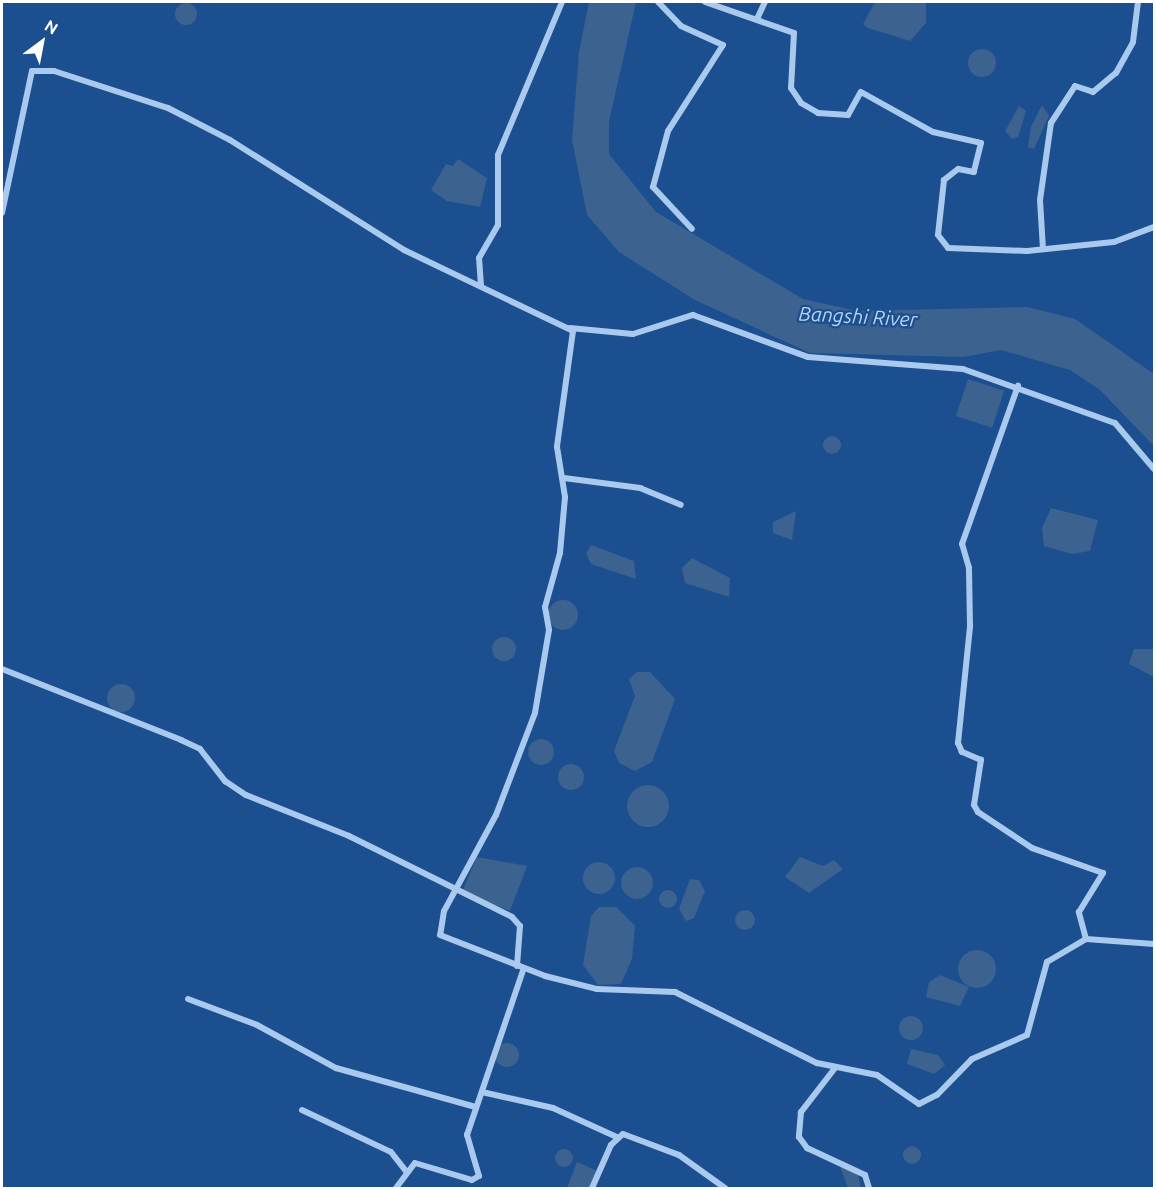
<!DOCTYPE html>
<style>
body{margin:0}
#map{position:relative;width:1156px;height:1190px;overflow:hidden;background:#1b4f8f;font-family:Ubuntu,sans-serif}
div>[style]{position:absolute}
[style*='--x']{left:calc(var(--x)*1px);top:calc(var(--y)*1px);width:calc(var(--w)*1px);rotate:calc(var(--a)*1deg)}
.water>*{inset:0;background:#3c6290;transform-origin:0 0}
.round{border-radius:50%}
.minor>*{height:6px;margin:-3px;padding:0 3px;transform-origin:3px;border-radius:3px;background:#a9c9ee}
span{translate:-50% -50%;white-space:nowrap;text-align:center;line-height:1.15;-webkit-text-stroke:4.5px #1b4f8f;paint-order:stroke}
.water-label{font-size:20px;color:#b5d3f5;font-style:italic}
.frame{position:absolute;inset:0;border:3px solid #fff;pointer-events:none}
.north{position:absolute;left:12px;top:12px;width:60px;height:60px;-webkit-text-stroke:4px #1b4f8f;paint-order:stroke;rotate:32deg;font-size:16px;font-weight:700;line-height:24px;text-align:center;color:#fff}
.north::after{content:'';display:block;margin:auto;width:21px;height:27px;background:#fff;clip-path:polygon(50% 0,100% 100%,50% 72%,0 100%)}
</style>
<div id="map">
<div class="water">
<div style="clip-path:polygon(589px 2px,636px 2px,609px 122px,609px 154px,656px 212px,803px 299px,857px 311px,1027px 307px,1075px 319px,1154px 374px,1154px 446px,1100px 390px,1070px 370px,1001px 350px,964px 357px,810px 353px,695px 300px,619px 252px,587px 215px,572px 140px,579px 52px)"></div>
<div style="clip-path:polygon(875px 2px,926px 2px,926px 23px,910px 41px,868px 28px,863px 24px)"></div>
<div class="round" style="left:175px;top:3px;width:22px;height:22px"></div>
<div class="round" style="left:968px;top:49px;width:28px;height:28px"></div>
<div style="clip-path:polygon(1042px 105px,1049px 116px,1034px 149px,1028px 147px,1031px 127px)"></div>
<div style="clip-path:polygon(1019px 106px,1026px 111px,1018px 137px,1012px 139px,1005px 131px)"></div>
<div style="clip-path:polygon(458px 159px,487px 178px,480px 207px,447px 201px,431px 190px,446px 164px,453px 166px)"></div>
<div style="left:968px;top:379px;width:38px;height:39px;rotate:18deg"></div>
<div class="round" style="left:823px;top:436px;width:18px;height:18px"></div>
<div style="clip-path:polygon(1051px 508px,1098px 520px,1090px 551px,1072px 554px,1044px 546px,1042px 528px)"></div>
<div style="clip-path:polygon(796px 511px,792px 540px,773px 533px,773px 522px)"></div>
<div style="clip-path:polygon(591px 545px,634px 561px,636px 579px,591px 564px,586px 553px)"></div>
<div style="clip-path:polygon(692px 558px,730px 578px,729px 597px,685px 583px,682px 568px)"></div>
<div class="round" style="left:548px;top:600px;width:30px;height:30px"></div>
<div class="round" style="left:492px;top:637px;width:24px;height:24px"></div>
<div style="clip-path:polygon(1134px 649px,1154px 649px,1154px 677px,1129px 664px)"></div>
<div style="clip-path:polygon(637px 672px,650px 672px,675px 699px,652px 762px,635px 771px,619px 763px,614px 751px,635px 696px,629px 679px)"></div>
<div class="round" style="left:107px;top:684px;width:28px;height:28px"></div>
<div class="round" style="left:528px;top:739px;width:26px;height:26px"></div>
<div class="round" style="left:558px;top:764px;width:26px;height:26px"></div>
<div class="round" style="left:627px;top:785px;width:42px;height:42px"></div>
<div style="clip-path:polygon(477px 857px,527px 866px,510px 911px,462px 892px)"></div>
<div style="clip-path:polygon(800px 857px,823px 866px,834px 860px,843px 869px,809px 893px,785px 877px)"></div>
<div class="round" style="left:583px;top:862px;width:32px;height:32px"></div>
<div class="round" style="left:621px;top:867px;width:32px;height:32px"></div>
<div style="clip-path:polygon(690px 879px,699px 880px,705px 891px,694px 918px,686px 921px,679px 909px)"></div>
<div class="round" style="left:659px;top:890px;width:18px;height:18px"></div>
<div style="clip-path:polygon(616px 907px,635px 926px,632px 959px,621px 984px,598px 985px,583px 965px,591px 916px,599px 907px)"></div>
<div class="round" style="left:735px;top:910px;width:20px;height:20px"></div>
<div class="round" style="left:958px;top:950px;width:38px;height:38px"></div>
<div style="clip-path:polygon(940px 975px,969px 987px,960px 1006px,926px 997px,929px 982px)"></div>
<div class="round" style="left:899px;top:1016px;width:24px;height:24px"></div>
<div class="round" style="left:495px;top:1043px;width:24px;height:24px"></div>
<div style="clip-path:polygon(911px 1049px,938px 1055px,945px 1065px,934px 1074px,907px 1064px)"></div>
<div class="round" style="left:903px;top:1146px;width:18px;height:18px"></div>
<div class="round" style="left:555px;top:1149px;width:18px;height:18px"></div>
<div style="clip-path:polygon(577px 1162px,597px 1171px,589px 1188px,567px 1188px)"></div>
<div style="clip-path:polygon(839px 1164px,858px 1174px,861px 1188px,848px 1188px)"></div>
</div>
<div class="minor">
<div style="--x:658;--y:2;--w:33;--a:46"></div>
<div style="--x:681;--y:26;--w:46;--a:24.3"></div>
<div style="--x:723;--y:45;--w:102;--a:122.6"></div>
<div style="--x:668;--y:131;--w:58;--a:105"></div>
<div style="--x:653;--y:187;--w:57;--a:47.1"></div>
<div style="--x:705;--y:2;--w:94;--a:19.2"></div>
<div style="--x:794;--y:33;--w:55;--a:93.1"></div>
<div style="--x:791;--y:88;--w:18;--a:56"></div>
<div style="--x:801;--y:103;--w:20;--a:30"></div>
<div style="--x:818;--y:113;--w:30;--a:4"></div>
<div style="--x:848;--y:115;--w:26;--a:-61"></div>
<div style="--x:861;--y:92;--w:82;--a:29.1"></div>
<div style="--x:933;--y:132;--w:49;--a:12.9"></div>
<div style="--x:981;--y:143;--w:30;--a:104"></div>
<div style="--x:974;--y:172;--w:16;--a:-169"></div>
<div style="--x:958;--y:169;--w:18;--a:142"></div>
<div style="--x:944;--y:180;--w:55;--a:96.2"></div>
<div style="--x:938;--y:235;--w:16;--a:52"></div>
<div style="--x:948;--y:248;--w:79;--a:2.2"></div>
<div style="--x:1027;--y:251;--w:87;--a:-5.9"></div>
<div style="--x:1114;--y:242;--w:43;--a:-20.6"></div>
<div style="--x:757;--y:19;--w:19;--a:-65"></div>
<div style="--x:2;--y:213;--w:145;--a:-78.1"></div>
<div style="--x:32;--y:71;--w:22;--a:0"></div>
<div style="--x:54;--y:71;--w:120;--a:18"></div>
<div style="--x:168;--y:108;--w:70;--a:27.3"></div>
<div style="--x:230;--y:140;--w:206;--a:32.3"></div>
<div style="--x:404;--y:250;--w:187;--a:25.6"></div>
<div style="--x:573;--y:331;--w:117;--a:97.9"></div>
<div style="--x:557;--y:447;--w:51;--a:80.9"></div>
<div style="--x:565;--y:497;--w:56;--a:95.1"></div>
<div style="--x:560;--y:553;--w:56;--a:105.5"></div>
<div style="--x:545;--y:607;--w:23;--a:80"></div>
<div style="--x:549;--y:630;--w:84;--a:99.6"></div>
<div style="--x:535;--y:713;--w:109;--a:110.9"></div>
<div style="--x:496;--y:815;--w:109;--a:118.4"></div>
<div style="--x:444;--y:911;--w:24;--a:99"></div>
<div style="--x:440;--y:935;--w:113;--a:21.3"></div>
<div style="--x:545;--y:976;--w:54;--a:14"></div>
<div style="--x:597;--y:989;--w:78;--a:2.2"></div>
<div style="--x:675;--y:992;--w:159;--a:26.6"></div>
<div style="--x:817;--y:1063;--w:61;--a:11.3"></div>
<div style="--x:877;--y:1075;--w:51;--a:34.6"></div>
<div style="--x:919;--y:1104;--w:20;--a:-27"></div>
<div style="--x:937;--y:1095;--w:50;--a:-45.8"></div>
<div style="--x:972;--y:1059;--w:60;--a:-23.6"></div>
<div style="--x:1027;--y:1035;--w:76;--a:-74.7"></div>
<div style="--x:1047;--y:962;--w:45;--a:-30.5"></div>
<div style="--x:1086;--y:939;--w:28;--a:-105"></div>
<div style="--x:1079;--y:912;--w:46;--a:-58.4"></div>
<div style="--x:1103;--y:873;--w:75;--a:-160.6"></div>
<div style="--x:1032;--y:848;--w:65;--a:-146.3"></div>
<div style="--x:978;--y:812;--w:8;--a:-120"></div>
<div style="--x:974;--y:805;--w:46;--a:-81.2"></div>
<div style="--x:981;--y:760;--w:21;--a:-157"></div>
<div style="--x:962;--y:752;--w:10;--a:-114"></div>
<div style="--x:958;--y:743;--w:118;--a:-84.1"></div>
<div style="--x:970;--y:626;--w:58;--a:-91"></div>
<div style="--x:969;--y:568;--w:25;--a:-106"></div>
<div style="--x:962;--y:544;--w:168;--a:-70.5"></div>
<div style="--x:1043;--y:249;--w:49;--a:-93.5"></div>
<div style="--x:1040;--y:200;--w:78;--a:-81.9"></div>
<div style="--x:1051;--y:123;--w:44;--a:-57"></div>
<div style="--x:1075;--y:86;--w:19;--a:18"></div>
<div style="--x:1093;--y:92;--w:30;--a:-40"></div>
<div style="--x:1116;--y:73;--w:35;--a:-61"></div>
<div style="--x:1133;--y:42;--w:40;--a:-82.9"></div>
<div style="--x:481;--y:286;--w:28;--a:-94"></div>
<div style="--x:479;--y:258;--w:38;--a:-60"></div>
<div style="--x:498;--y:225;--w:70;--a:-90"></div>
<div style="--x:498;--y:155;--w:166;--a:-67.3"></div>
<div style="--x:570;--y:328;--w:63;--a:5.4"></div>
<div style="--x:633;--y:334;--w:63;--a:-17.6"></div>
<div style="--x:693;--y:315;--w:122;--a:20.1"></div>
<div style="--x:808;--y:357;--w:155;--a:4.4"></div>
<div style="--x:963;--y:369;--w:161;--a:19.6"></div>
<div style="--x:1115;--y:423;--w:60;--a:49.7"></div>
<div style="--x:564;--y:478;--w:77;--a:7.5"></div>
<div style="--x:640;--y:488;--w:44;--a:22.5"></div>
<div style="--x:2;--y:669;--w:193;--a:21.6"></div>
<div style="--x:181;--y:740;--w:21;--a:25"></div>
<div style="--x:200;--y:749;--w:41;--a:52"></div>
<div style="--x:225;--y:781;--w:25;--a:34"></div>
<div style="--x:246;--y:795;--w:111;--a:21.7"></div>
<div style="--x:349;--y:836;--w:182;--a:26.4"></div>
<div style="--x:512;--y:917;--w:12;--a:48"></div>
<div style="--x:520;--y:926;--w:40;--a:94.3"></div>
<div style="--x:1086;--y:939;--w:68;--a:4.2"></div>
<div style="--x:188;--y:999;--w:74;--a:20.6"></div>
<div style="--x:257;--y:1025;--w:90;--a:28.6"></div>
<div style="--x:336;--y:1068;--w:145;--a:15.6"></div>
<div style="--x:835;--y:1068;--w:56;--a:127.7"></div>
<div style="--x:801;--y:1112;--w:25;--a:95"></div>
<div style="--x:799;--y:1137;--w:14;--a:54"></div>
<div style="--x:807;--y:1148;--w:64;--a:25"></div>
<div style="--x:865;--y:1175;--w:14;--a:73"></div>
<div style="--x:482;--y:1092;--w:73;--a:12.7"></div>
<div style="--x:553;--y:1108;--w:70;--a:24.4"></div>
<div style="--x:302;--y:1110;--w:98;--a:25.3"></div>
<div style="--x:391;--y:1152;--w:24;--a:52"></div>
<div style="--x:396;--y:1188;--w:31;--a:-53"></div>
<div style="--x:415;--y:1163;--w:59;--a:16.6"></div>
<div style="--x:472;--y:1180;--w:8;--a:-30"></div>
<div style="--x:479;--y:1176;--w:43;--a:-106.3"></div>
<div style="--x:467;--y:1135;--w:176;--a:-71.2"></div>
<div style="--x:592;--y:1188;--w:47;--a:-66.2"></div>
<div style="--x:611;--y:1145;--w:16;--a:-43"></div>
<div style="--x:623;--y:1134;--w:60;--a:20.6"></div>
<div style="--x:679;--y:1155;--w:57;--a:35.7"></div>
</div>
<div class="water-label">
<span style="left:858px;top:316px;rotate:3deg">Bangshi River</span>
</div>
<div class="frame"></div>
<div class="north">N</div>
</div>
